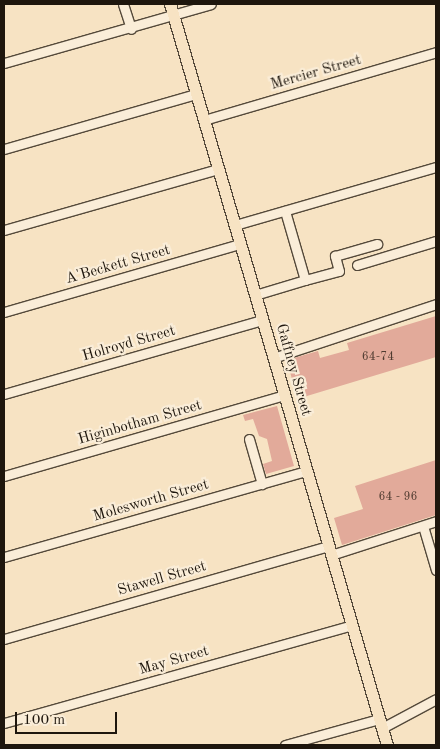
<!DOCTYPE html>
<style>
body{margin:0}
#map{position:relative;width:440px;height:749px;overflow:hidden;background:#f7e3c3;font-family:"Old Standard TT",serif}
div>[style]{position:absolute}
[style*='--x']{left:calc(var(--x)*1px);top:calc(var(--y)*1px);width:calc(var(--w)*1px);rotate:calc(var(--a)*1deg)}
.building>*{inset:0;background:#e2aa9a}
.roads{filter:drop-shadow(1px 0 #54493a) drop-shadow(-1px 0 #54493a) drop-shadow(0 1px #54493a) drop-shadow(0 -1px #54493a)}
.minor>*{height:9px;margin:-4.5px;padding:0 4.5px;transform-origin:4.5px;border-radius:4.5px;background:#faedd8}
.major>*{height:11px;margin:-5.5px;padding:0 5.5px;transform-origin:5.5px;border-radius:5.5px;background:#f7e3c3}
span{translate:-50% -50%;white-space:nowrap;text-align:center;line-height:1.15;-webkit-text-stroke:4.5px #faedd8;paint-order:stroke}
.number-label{font-size:12px;color:#4f3b30}
.number-label span{-webkit-text-stroke-width:0}
.street-label{font-size:15px;color:#1e160d}
.frame{position:absolute;inset:0;border:5px solid #1e160d;pointer-events:none}
.scale{position:absolute;left:15px;top:712px;width:102px;height:22px;box-sizing:border-box;border:2px solid #1e160d;border-top:0;padding-left:6px;font-size:15px;line-height:18px;white-space:nowrap;color:#1e160d;-webkit-text-stroke:4px #faedd8;paint-order:stroke}
</style>
<div id="map">
<div class="building">
<div style="clip-path:polygon(436px 316px,436px 357px,297px 399px,287px 360px,318px 351px,320px 358px,349px 350px,347px 343px)"></div>
<div style="clip-path:polygon(277px 406px,294px 466px,266px 474px,263px 464px,272px 461px,267px 439px,259px 436px,253px 419px,245px 421px,243px 415px)"></div>
<div style="clip-path:polygon(436px 460px,436px 515px,342px 545px,334px 518px,363px 509px,355px 486px)"></div>
</div>
<div class="roads">
<div class="minor">
<div style="--x:123;--y:4;--w:26;--a:72"></div>
<div style="--x:4;--y:63;--w:215;--a:-15.9"></div>
<div style="--x:204;--y:120;--w:242;--a:-16.3"></div>
<div style="--x:4;--y:149;--w:200;--a:-16"></div>
<div style="--x:235;--y:225;--w:209;--a:-16.1"></div>
<div style="--x:4;--y:230;--w:223;--a:-15.9"></div>
<div style="--x:357;--y:265;--w:83;--a:-16.9"></div>
<div style="--x:305;--y:280;--w:35;--a:-15"></div>
<div style="--x:339;--y:271;--w:16;--a:-105"></div>
<div style="--x:335;--y:256;--w:44;--a:-15.9"></div>
<div style="--x:255;--y:295;--w:52;--a:-16.7"></div>
<div style="--x:305;--y:280;--w:72;--a:-106.2"></div>
<div style="--x:4;--y:312;--w:246;--a:-16.1"></div>
<div style="--x:273;--y:358;--w:172;--a:-18.3"></div>
<div style="--x:4;--y:394;--w:268;--a:-16"></div>
<div style="--x:249;--y:439;--w:47;--a:73.9"></div>
<div style="--x:4;--y:476;--w:291;--a:-16.1"></div>
<div style="--x:423;--y:526;--w:46;--a:73.5"></div>
<div style="--x:331;--y:555;--w:110;--a:-17.9"></div>
<div style="--x:4;--y:557;--w:314;--a:-15.9"></div>
<div style="--x:4;--y:639;--w:337;--a:-16"></div>
<div style="--x:4;--y:723;--w:362;--a:-15.7"></div>
<div style="--x:382;--y:728;--w:61;--a:-28.2"></div>
<div style="--x:285;--y:745;--w:98;--a:-15.5"></div>
</div>
<div class="major">
<div style="--x:170;--y:4;--w:772;--a:73.68"></div>
</div>
</div>
<div class="number-label">
<span style="left:378px;top:358px">64-74</span>
<span style="left:398px;top:498px">64 - 96</span>
</div>
<div class="street-label">
<span style="left:316px;top:73px;rotate:-16deg">Mercier Street</span>
<span style="left:118px;top:265px;rotate:-16deg">A'Beckett Street</span>
<span style="left:129px;top:344px;rotate:-16deg">Holroyd Street</span>
<span style="left:293px;top:370px;rotate:74deg">Gaffney Street</span>
<span style="left:140px;top:423px;rotate:-16deg">Higinbotham Street</span>
<span style="left:151px;top:501px;rotate:-16deg">Molesworth Street</span>
<span style="left:162px;top:579px;rotate:-16deg">Stawell Street</span>
<span style="left:174px;top:661px;rotate:-16deg">May Street</span>
</div>
<div class="frame"></div>
<div class="scale">100 m</div>
</div>
